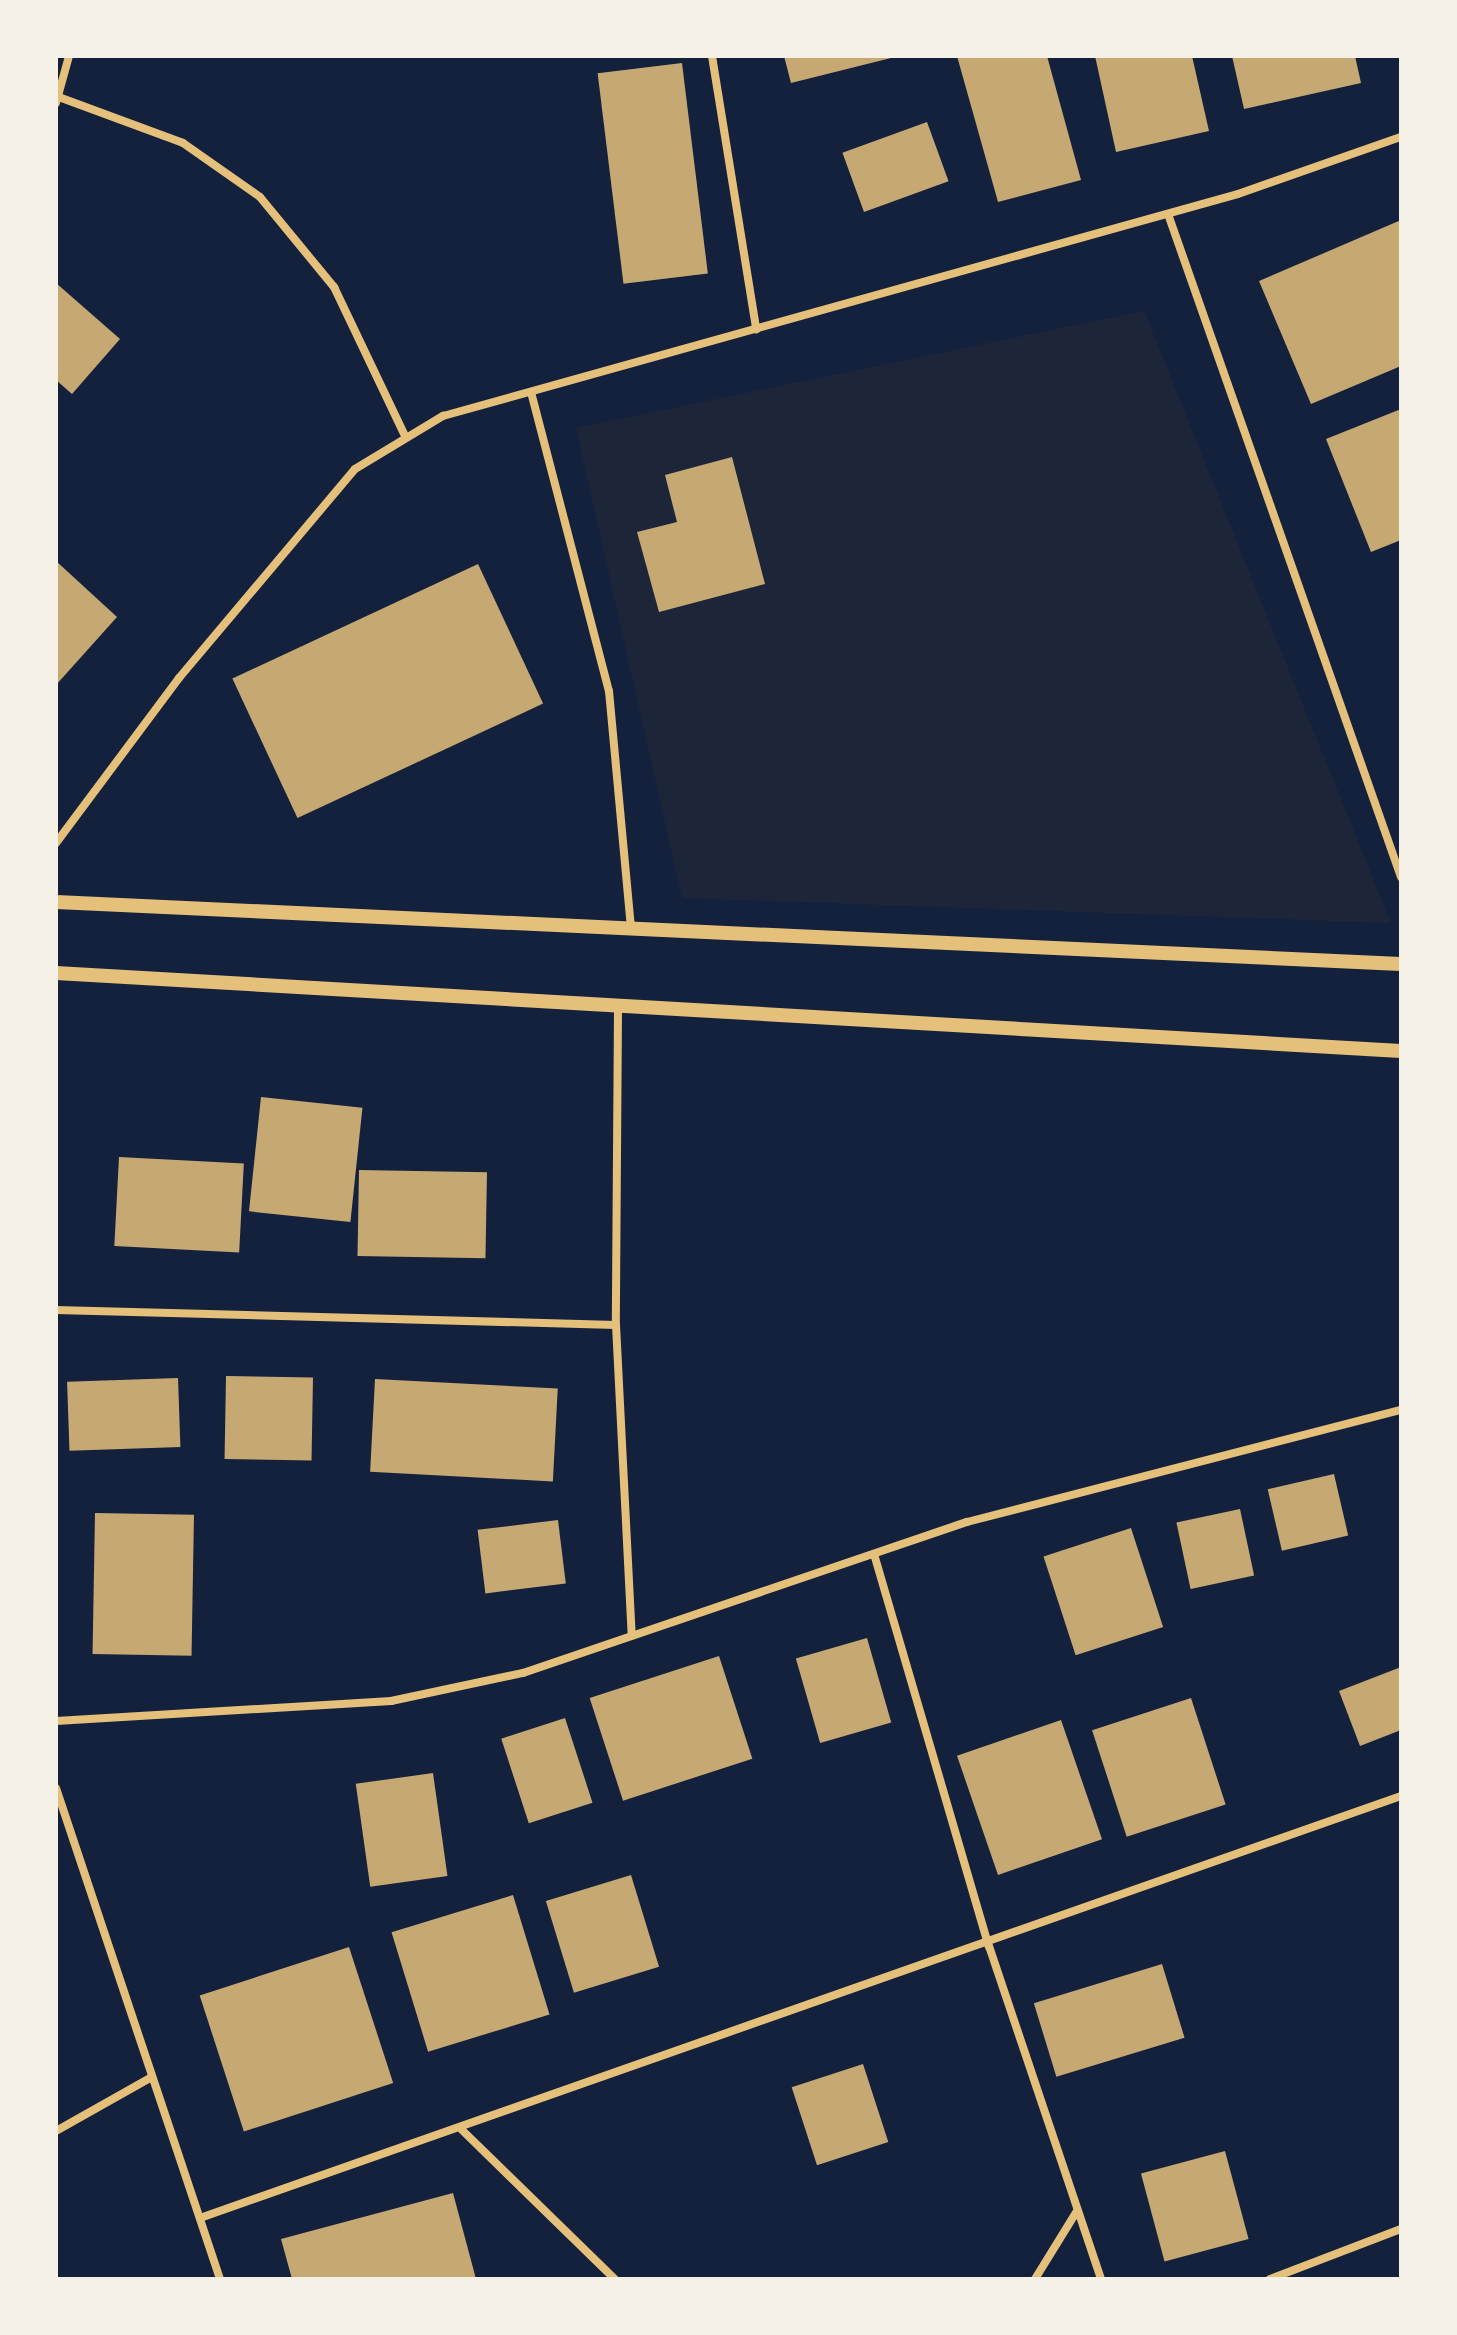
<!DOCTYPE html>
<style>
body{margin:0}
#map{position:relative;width:1457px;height:2335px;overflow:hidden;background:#14213d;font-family:"IBM Plex Sans",sans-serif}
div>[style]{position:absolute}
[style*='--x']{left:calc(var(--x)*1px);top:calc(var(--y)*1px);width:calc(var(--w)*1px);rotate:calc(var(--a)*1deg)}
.green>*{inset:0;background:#1d2539}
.building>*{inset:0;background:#c6a872;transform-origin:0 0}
.minor>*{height:8px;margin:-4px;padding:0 4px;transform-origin:4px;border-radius:4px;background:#e5c07b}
.tertiary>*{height:14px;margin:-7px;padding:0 7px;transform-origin:7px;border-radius:7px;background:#e5c07b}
span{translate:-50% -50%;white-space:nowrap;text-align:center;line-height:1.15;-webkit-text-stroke:8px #f6f1e7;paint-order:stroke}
.frame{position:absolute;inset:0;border:58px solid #f6f1e7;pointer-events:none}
</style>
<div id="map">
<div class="green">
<div style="clip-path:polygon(1144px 311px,1391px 923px,682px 898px,576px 428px)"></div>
</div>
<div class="building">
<div style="clip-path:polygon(784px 56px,895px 56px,895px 57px,791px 83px)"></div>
<div style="clip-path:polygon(957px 56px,1047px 56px,1081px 180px,998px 202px)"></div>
<div style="clip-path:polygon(1095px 56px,1192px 56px,1209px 131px,1116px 152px)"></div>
<div style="clip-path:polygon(1232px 56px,1355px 56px,1361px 83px,1244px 109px)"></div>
<div style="left:682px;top:63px;width:212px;height:85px;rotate:83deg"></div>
<div style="left:927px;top:122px;width:63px;height:90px;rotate:70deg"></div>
<div style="clip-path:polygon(1401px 220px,1401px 366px,1311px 404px,1259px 281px)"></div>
<div style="clip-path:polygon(56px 283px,120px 339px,72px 394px,56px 380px)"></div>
<div style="clip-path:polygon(1401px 409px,1401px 540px,1371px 552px,1326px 439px)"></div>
<div style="clip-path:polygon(732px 457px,765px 584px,659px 612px,637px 532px,677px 522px,665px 475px)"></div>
<div style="clip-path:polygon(56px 561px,117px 617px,56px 685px)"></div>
<div style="left:478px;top:564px;width:154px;height:271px;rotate:65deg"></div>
<div style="left:261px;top:1097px;width:102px;height:115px;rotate:6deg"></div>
<div style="left:119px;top:1157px;width:125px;height:89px;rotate:3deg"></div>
<div style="left:359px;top:1170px;width:128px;height:86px;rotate:1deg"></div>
<div style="left:226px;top:1376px;width:87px;height:83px;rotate:1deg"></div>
<div style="left:178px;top:1378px;width:69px;height:111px;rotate:88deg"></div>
<div style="left:375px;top:1379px;width:183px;height:93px;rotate:3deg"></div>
<div style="left:1334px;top:1474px;width:63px;height:68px;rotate:77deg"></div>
<div style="left:1240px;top:1509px;width:68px;height:65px;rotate:78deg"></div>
<div style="left:95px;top:1513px;width:99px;height:141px;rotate:1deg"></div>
<div style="left:558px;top:1520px;width:64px;height:81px;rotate:83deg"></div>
<div style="left:1131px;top:1528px;width:104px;height:92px;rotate:72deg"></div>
<div style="left:867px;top:1638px;width:88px;height:74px;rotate:74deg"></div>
<div style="left:719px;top:1656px;width:108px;height:136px;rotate:72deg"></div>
<div style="clip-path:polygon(1401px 1667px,1401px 1730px,1360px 1746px,1339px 1691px)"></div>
<div style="left:1191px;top:1698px;width:112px;height:104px;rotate:72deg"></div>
<div style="left:565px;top:1718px;width:89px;height:67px;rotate:72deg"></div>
<div style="left:1061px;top:1720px;width:126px;height:110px;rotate:71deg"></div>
<div style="left:433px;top:1773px;width:104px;height:78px;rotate:82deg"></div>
<div style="left:631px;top:1875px;width:96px;height:89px;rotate:73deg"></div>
<div style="left:513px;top:1895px;width:125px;height:127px;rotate:73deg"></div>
<div style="left:349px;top:1947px;width:143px;height:157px;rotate:72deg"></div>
<div style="left:1162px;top:1964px;width:77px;height:134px;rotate:73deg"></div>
<div style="left:863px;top:2064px;width:82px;height:75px;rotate:72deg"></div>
<div style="left:1225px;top:2151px;width:91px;height:87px;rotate:75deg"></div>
<div style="clip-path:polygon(453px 2193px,476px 2279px,292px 2279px,281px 2239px)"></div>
</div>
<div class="minor">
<div style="--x:712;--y:56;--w:277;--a:80.8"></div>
<div style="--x:56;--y:96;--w:135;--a:20.3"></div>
<div style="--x:183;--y:143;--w:94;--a:35"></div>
<div style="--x:260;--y:197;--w:117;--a:50.6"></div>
<div style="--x:334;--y:287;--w:167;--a:64.5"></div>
<div style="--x:56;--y:103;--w:49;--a:-74.5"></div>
<div style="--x:1168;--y:214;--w:703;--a:70.64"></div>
<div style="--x:531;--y:392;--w:309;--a:75.4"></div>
<div style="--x:609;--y:691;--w:239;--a:84.7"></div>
<div style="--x:56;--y:843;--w:206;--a:-53.3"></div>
<div style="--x:179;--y:678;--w:273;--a:-49.9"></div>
<div style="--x:355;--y:469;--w:103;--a:-31.1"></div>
<div style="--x:443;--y:416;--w:825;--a:-15.6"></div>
<div style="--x:1238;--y:194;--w:173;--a:-19.3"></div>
<div style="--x:618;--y:1010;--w:315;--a:90.4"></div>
<div style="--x:616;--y:1325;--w:311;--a:87.1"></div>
<div style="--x:56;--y:1310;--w:560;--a:1.53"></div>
<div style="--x:874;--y:1554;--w:409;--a:73.7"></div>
<div style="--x:989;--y:1946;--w:351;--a:71.4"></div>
<div style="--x:56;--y:1721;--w:336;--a:-3.4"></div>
<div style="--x:391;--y:1701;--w:135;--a:-12"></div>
<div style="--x:523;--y:1673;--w:469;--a:-18.8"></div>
<div style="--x:967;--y:1522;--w:448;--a:-14.5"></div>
<div style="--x:56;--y:1788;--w:518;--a:71.53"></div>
<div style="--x:460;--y:2128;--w:216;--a:44.3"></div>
<div style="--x:56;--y:2131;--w:110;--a:-29.4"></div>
<div style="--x:200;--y:2218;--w:1273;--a:-19.36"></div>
<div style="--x:1035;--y:2279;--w:80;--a:-58.3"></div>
<div style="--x:1270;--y:2279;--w:140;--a:-20.9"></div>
</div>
<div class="tertiary">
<div style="--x:56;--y:902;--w:1346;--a:2.64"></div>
<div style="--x:56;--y:973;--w:1347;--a:3.32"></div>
</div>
<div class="frame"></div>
</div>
